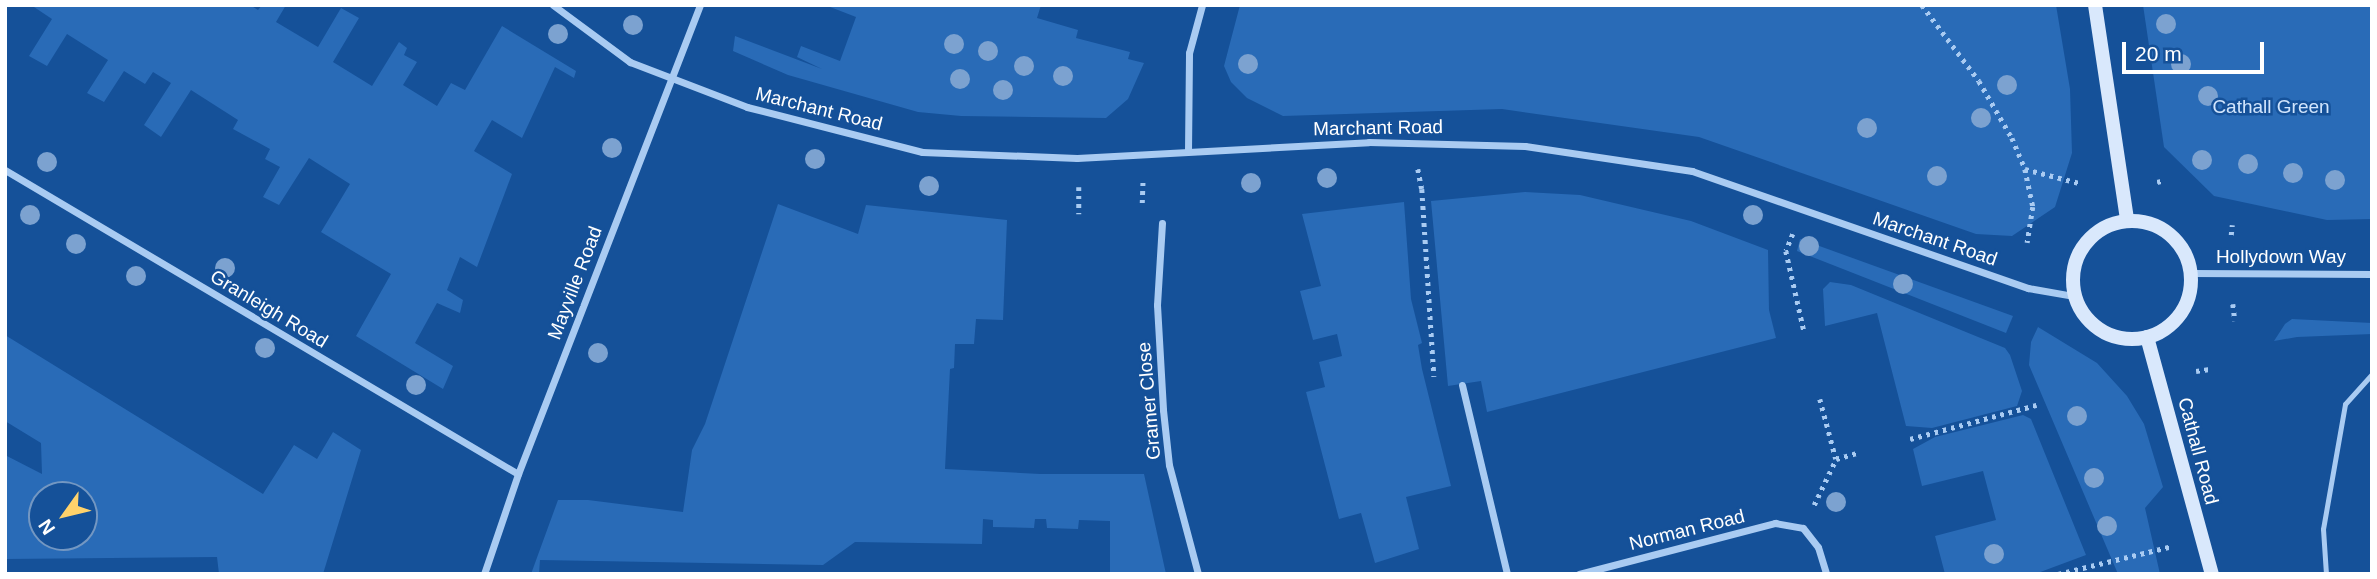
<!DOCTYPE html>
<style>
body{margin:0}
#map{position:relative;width:2377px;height:579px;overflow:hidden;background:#155199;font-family:Helvetica,sans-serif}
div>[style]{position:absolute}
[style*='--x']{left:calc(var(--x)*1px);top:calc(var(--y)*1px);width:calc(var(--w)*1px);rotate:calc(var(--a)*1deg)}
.green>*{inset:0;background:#296bb7}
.path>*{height:4.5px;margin-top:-2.25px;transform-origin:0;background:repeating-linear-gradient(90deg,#a9cbf2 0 3.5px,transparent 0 8.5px)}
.service>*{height:5px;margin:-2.5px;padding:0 2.5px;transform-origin:2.5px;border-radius:2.5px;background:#a9cbf2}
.minor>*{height:7px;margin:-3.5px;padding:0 3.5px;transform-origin:3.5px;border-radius:3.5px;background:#a9cbf2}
.secondary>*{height:14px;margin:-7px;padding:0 7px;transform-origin:7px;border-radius:7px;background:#d9e8fc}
.secondary>.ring{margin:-7px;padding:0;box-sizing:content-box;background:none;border:14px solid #d9e8fc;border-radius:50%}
.trees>*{width:20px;height:20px;margin:-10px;border-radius:50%;background:#7ca2d0}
span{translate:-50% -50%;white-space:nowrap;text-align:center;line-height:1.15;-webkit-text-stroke:5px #155199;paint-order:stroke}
.park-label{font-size:19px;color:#d1e5fd}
.street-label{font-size:19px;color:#fff}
.frame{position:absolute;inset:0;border:7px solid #fff;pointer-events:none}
.north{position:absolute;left:28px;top:481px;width:70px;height:70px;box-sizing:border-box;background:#155199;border:2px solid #7397c2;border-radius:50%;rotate:236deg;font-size:19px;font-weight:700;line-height:28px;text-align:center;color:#fff}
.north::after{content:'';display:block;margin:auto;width:24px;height:32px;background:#ffd26b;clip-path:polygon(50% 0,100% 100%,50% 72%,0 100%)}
.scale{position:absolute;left:2122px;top:42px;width:142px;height:32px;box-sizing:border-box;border:4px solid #fff;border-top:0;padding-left:9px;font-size:21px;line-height:24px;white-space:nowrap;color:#fff;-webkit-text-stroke:5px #155199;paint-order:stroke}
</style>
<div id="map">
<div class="green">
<div style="clip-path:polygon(31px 5px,250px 5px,258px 10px,262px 5px,286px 5px,276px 22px,318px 47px,341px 8px,359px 18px,333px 62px,372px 86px,399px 42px,407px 48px,404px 55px,417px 62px,403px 85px,437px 106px,451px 83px,465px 90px,502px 26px,576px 71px,574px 78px,555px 67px,522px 138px,492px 120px,474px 151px,512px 174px,477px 267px,460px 257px,447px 290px,463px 300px,460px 313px,437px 303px,415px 343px,453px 366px,443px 389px,356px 336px,391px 274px,321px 232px,350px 184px,309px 158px,279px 205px,263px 197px,280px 167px,265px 159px,270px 149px,233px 129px,238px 120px,191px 90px,161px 137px,144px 125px,171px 83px,153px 72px,145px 84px,124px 71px,104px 102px,87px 93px,108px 60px,86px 46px,67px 34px,47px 66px,29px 56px,52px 19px)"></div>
<div style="clip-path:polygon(825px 5px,1041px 5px,1037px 18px,1078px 30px,1076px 38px,1130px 52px,1128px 59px,1144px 63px,1128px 99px,1106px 118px,961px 116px,918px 112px,788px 75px,733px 51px,735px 36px,822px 69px,797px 57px,801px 46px,840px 61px,856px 17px)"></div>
<div style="clip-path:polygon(1240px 5px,2056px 5px,2070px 89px,2072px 153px,2055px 207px,2012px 236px,1976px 234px,1699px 137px,1502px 109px,1283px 116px,1247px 98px,1231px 82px,1224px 66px)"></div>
<div style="clip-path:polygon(2143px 5px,2372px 5px,2372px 219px,2327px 220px,2214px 196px,2164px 147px)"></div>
<div style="clip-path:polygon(1525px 192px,1580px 195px,1691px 221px,1768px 250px,1769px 310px,1776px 338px,1487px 412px,1481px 381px,1448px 386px,1431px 201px)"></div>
<div style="clip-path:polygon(1404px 202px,1411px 299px,1422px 343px,1418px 345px,1422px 369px,1451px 486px,1406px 497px,1419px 549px,1375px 563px,1361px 513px,1339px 519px,1306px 392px,1325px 387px,1319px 362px,1342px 356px,1337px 334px,1313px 340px,1300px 291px,1321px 286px,1302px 214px)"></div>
<div style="clip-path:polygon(778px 204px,858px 234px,866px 205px,1007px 220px,1003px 320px,976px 319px,974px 344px,955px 344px,954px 368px,950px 369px,945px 469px,1040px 474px,1144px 474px,1166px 574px,1110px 574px,1110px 521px,1079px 520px,1078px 529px,1047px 528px,1046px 519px,1035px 519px,1034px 528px,993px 527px,993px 520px,983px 519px,982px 544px,855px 542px,823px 565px,540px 560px,539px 574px,531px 574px,558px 500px,588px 500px,683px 512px,692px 450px,705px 424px)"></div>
<div style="clip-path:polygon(1800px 239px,2013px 316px,2006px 333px,1797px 251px)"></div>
<div style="clip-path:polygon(1830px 282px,1851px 285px,2005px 348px,2010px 355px,2022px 391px,2017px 406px,1932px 428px,1906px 426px,1877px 313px,1825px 326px,1823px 289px)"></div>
<div style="clip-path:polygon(2292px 319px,2372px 323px,2372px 334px,2297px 337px,2274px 341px,2285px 324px)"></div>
<div style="clip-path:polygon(2038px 327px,2097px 363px,2127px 396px,2144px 424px,2163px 487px,2145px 508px,2160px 574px,2118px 574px,2029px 365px,2031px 342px)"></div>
<div style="clip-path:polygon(evenodd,5px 335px,263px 494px,294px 445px,317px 459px,333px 432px,361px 450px,323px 574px,219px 574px,217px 557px,5px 559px,5px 455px,42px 474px,41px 443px,5px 421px,5px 335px,42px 495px,84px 495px,84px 537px,42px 537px,42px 495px)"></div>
<div style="clip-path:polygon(2023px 415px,2031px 419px,2086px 555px,2035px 574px,1945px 574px,1935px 536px,1996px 520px,1983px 471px,1922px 486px,1913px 449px,1935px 437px)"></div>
</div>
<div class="path">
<div style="--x:1922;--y:5;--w:95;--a:53.1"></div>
<div style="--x:1979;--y:81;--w:66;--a:59.9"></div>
<div style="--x:2012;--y:138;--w:34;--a:67"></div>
<div style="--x:2025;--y:169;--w:39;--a:78"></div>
<div style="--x:2033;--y:207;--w:36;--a:99"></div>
<div style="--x:1418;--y:169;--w:20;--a:79"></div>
<div style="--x:1422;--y:189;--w:188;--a:86.3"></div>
<div style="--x:2025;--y:169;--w:56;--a:14.5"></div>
<div style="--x:2157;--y:182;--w:8;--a:-14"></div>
<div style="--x:1079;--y:187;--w:27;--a:90"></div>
<div style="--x:1142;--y:203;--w:23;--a:-88"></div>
<div style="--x:1793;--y:234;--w:18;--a:112"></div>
<div style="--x:1786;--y:251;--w:82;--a:77.3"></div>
<div style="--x:2231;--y:235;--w:10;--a:-84"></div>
<div style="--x:2233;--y:304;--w:17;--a:83"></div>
<div style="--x:2196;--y:371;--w:14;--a:-8"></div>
<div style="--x:1820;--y:399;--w:62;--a:75.1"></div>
<div style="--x:1910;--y:439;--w:131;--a:-15.1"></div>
<div style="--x:1814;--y:505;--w:51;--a:-64.4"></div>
<div style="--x:1836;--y:459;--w:22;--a:-16"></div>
<div style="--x:2058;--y:574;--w:118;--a:-13.7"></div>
</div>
<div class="service">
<div style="--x:2326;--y:574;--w:45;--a:-93.8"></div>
<div style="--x:2323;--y:529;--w:127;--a:-80"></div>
<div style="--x:2345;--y:404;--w:40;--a:-48"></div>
</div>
<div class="minor">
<div style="--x:553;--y:5;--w:96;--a:36.5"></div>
<div style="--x:630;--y:62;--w:125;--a:21"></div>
<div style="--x:747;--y:107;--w:181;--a:14.4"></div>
<div style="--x:922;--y:152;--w:155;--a:2.2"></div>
<div style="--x:1077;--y:158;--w:292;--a:-3.1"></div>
<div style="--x:1369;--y:142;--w:156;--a:1.5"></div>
<div style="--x:1525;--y:146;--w:169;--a:8.5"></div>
<div style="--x:1692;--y:171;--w:356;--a:19.2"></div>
<div style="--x:2028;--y:288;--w:47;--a:9.9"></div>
<div style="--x:1188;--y:151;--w:98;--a:-89.4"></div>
<div style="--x:1189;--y:53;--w:50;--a:-74.8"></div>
<div style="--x:5;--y:170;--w:596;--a:30.65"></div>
<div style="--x:1162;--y:223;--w:82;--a:93.5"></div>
<div style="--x:1157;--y:305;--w:105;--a:86.7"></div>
<div style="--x:1163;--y:410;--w:55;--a:83.8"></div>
<div style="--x:1169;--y:465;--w:113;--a:75.1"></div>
<div style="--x:2191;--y:273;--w:181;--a:0.3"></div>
<div style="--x:1462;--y:385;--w:194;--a:76.6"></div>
<div style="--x:484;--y:574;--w:106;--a:-71.2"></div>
<div style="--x:518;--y:474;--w:503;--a:-68.79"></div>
<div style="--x:1579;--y:574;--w:203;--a:-14.6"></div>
<div style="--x:1775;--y:523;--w:28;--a:10"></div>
<div style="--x:1803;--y:528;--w:24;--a:52"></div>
<div style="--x:1818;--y:547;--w:28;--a:73"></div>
</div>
<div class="secondary">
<div style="--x:2095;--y:5;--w:217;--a:81.5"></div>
<div class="ring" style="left:2073px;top:221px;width:104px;height:104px"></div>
<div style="--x:2147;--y:337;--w:246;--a:74.7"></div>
</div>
<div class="trees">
<div style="left:2166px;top:24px"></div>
<div style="left:633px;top:25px"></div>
<div style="left:558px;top:34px"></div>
<div style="left:954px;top:44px"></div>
<div style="left:988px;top:51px"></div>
<div style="left:1248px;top:64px"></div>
<div style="left:2181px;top:64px"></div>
<div style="left:1024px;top:66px"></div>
<div style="left:1063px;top:76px"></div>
<div style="left:960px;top:79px"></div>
<div style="left:2007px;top:85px"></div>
<div style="left:1003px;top:90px"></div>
<div style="left:2208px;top:96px"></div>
<div style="left:1981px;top:118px"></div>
<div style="left:1867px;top:128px"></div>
<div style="left:612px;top:148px"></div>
<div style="left:815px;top:159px"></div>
<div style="left:2202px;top:160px"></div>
<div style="left:47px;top:162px"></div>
<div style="left:2248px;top:164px"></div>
<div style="left:2293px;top:173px"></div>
<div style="left:1937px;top:176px"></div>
<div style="left:1327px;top:178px"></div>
<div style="left:2335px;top:180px"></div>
<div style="left:1251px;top:183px"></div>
<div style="left:929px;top:186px"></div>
<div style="left:30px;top:215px"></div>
<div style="left:1753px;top:215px"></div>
<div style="left:76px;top:244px"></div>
<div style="left:1809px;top:246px"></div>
<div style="left:225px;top:268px"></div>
<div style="left:136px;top:276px"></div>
<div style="left:1903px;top:284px"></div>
<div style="left:265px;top:348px"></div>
<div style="left:598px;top:353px"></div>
<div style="left:416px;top:385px"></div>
<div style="left:2077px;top:416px"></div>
<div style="left:2094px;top:478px"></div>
<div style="left:1836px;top:502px"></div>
<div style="left:2107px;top:526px"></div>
<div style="left:1994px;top:554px"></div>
</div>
<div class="park-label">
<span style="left:2271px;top:107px">Cathall Green</span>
</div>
<div class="street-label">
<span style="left:819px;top:109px;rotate:14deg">Marchant Road</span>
<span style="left:1378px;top:128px;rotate:-1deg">Marchant Road</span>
<span style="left:1935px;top:239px;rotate:19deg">Marchant Road</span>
<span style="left:2281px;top:257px">Hollydown Way</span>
<span style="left:575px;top:283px;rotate:-69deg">Mayville Road</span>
<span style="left:269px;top:309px;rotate:31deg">Granleigh Road</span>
<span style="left:1149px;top:401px;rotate:-95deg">Gramer Close</span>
<span style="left:2198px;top:451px;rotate:75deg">Cathall Road</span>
<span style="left:1687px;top:530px;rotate:-14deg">Norman Road</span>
</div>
<div class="frame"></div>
<div class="north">N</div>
<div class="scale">20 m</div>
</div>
